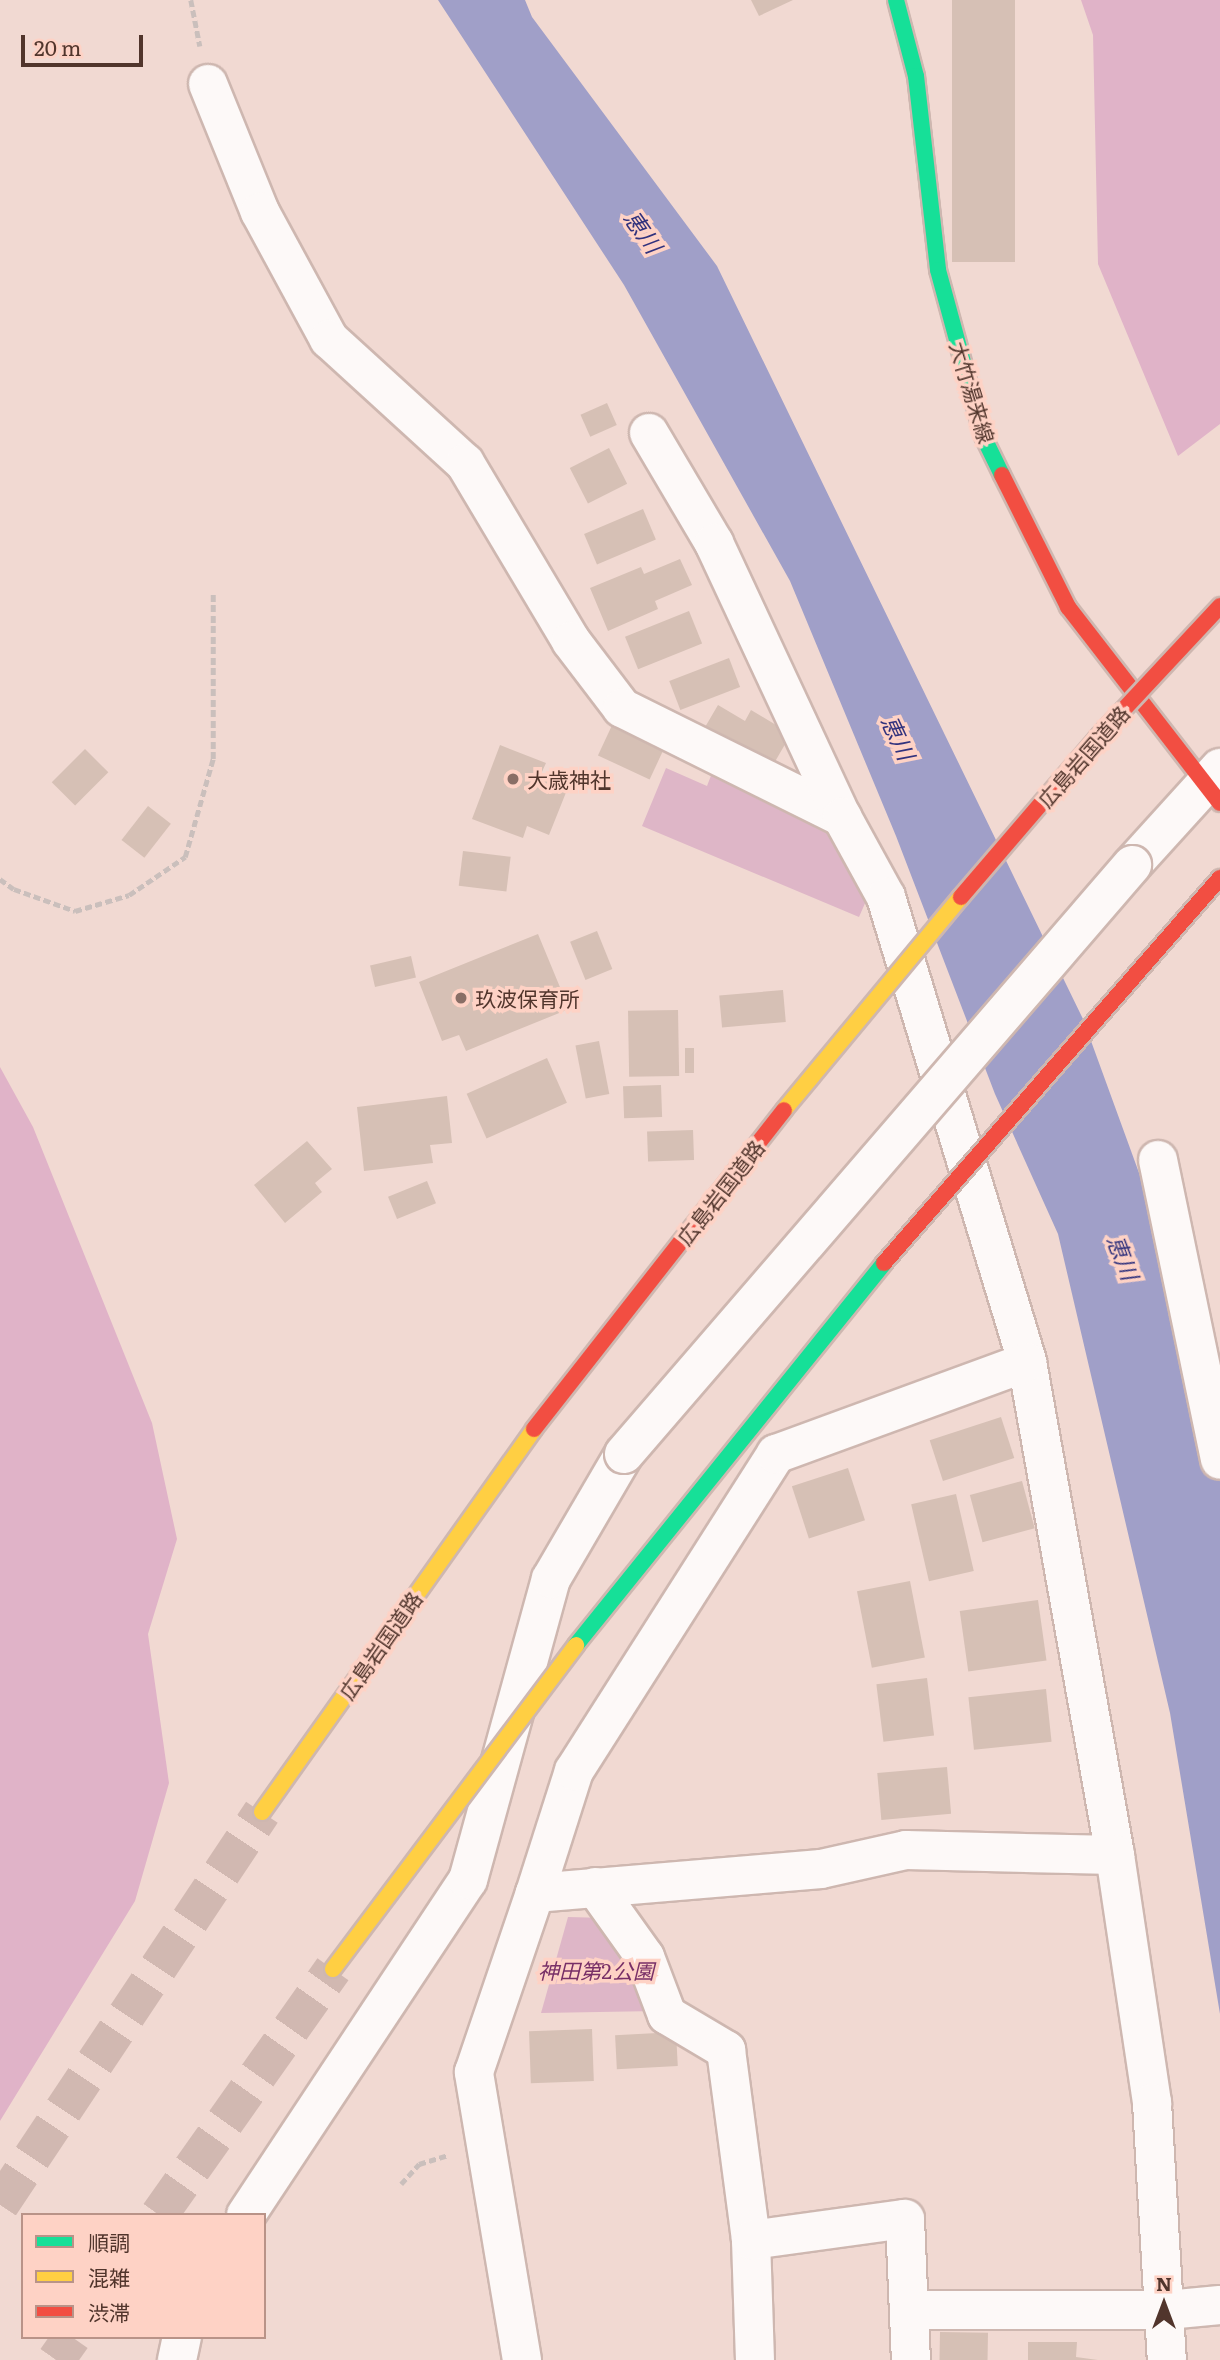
<!DOCTYPE html>
<meta charset="utf-8">
<style>
body{margin:0}
#map{position:relative;width:1220px;height:2360px;overflow:hidden;background:#f1d9d2;font-family:Literata,"Noto Sans JP",serif}
div>[style]{position:absolute}
[style*='--x']{left:calc(var(--x)*1px);top:calc(var(--y)*1px);width:calc(var(--w)*1px);rotate:calc(var(--a)*1deg)}
.green>*{inset:0;background:#deb6c7}
.forest>*{inset:0;background:#e0b3c8}
.water>*{inset:0;background:#a09fc8}
.building>*{inset:0;background:#d6c0b5;transform-origin:0 0}
.highway-tunnel>*{height:38px;margin-top:-19px;transform-origin:0;background:repeating-linear-gradient(90deg,#d1b8b1 0 38px,transparent 0 57px)}
.path>*{height:4.5px;margin-top:-2.25px;transform-origin:0;background:repeating-linear-gradient(90deg,#cabfbc 0 7px,transparent 0 10.5px)}
.roads{filter:drop-shadow(2px 0 #ceb7b0) drop-shadow(-2px 0 #ceb7b0) drop-shadow(0 2px #ceb7b0) drop-shadow(0 -2px #ceb7b0)}
.street>*{height:38px;margin:-19px;padding:0 19px;transform-origin:19px;border-radius:19px;background:#fdf9f8}
.fast>*{height:16px;margin:-8px;padding:0 8px;transform-origin:8px;border-radius:8px;background:#16e098}
.jam>*{height:16px;margin:-8px;padding:0 8px;transform-origin:8px;border-radius:8px;background:#f24e42}
.bridges{filter:drop-shadow(2px 0 #ceb7b0) drop-shadow(-2px 0 #ceb7b0) drop-shadow(0 2px #ceb7b0) drop-shadow(0 -2px #ceb7b0)}
.street-bridge>*{height:38px;margin:-19px;padding:0 19px;transform-origin:19px;border-radius:19px;background:#fdf9f8}
.fast-bridge>*{height:16px;margin:-8px;padding:0 8px;transform-origin:8px;border-radius:8px;background:#16e098}
.slow-bridge>*{height:16px;margin:-8px;padding:0 8px;transform-origin:8px;border-radius:8px;background:#ffcf43}
.jam-bridge>*{height:16px;margin:-8px;padding:0 8px;transform-origin:8px;border-radius:8px;background:#f24e42}
.dots>*{width:19px;height:19px;translate:-50% -50%;box-sizing:border-box;border:4px solid #fed2c5;border-radius:50%}
span{translate:-50% -50%;white-space:nowrap;text-align:center;line-height:1.15;-webkit-text-stroke:7px #fed2c5;paint-order:stroke}
.street-label{font-size:21px;color:#51352c}
.poi-label{font-size:21px;color:#51352c}
.left{translate:0 -50%;text-align:left}
.park-label{font-size:21px;color:#782f67;font-style:italic}
.water-label{font-size:23px;color:#31327d;font-style:italic}
.legend{position:absolute;left:21px;top:2213px;width:245px;height:126px;box-sizing:border-box;background:#fed2c5;border:2px solid #b99388;margin:0;padding:9px 12px;list-style:none;font-size:21px;color:#51352c}
.legend li{display:flex;align-items:center;gap:14px;height:35px}
.legend b{width:35px;border:2px solid #b99388}
.north{position:absolute;left:1129px;top:2269px;width:70px;height:70px;-webkit-text-stroke:5px #fed2c5;paint-order:stroke;rotate:0deg;font-size:19px;font-weight:700;line-height:28px;text-align:center;color:#51352c}
.north::after{content:'';display:block;margin:auto;width:24px;height:32px;background:#51352c;clip-path:polygon(50% 0,100% 100%,50% 72%,0 100%)}
.scale{position:absolute;left:21px;top:35px;width:122px;height:32px;box-sizing:border-box;border:4px solid #51352c;border-top:0;padding-left:9px;font-size:21px;line-height:24px;white-space:nowrap;color:#51352c;-webkit-text-stroke:5px #fed2c5;paint-order:stroke}
</style>
<div id="map">
<div class="green">
<div style="clip-path:polygon(666px 768px,707px 786px,712px 773px,837px 825px,870px 892px,859px 917px,642px 826px)"></div>
<div style="clip-path:polygon(568px 1917px,605px 1918px,657px 2011px,541px 2013px)"></div>
</div>
<div class="forest">
<div style="clip-path:polygon(1081px 0,1220px 0,1220px 424px,1178px 456px,1098px 264px,1093px 35px)"></div>
<div style="clip-path:polygon(0 1067px,33px 1127px,152px 1423px,177px 1539px,148px 1634px,169px 1783px,135px 1901px,0 2121px)"></div>
</div>
<div class="water">
<div style="clip-path:polygon(438px 0,525px 0,532px 17px,717px 266px,1083px 1019px,1170px 1258px,1220px 1453px,1220px 2014px,1170px 1713px,1058px 1234px,995px 1094px,896px 836px,790px 581px,624px 285px)"></div>
</div>
<div class="building">
<div style="clip-path:polygon(751px 0,793px 0,759px 16px)"></div>
<div style="left:952px;top:0;width:63px;height:262px"></div>
<div style="left:607px;top:403px;width:24px;height:29px;rotate:66deg"></div>
<div style="left:609px;top:448px;width:40px;height:44px;rotate:63deg"></div>
<div style="left:643px;top:509px;width:33px;height:64px;rotate:67deg"></div>
<div style="clip-path:polygon(680px 559px,692px 585px,655px 601px,658px 609px,608px 631px,590px 588px,641px 567px,644px 574px)"></div>
<div style="left:689px;top:611px;width:35px;height:69px;rotate:68deg"></div>
<div style="left:729px;top:658px;width:31px;height:64px;rotate:69deg"></div>
<div style="clip-path:polygon(718px 705px,745px 721px,751px 710px,791px 734px,769px 772px,701px 734px)"></div>
<div style="left:614px;top:721px;width:57px;height:38px;rotate:25deg"></div>
<div style="clip-path:polygon(500px 745px,546px 763px,541px 774px,569px 785px,549px 835px,527px 826px,523px 838px,472px 819px)"></div>
<div style="left:85px;top:749px;width:33px;height:47px;rotate:45deg"></div>
<div style="left:148px;top:806px;width:29px;height:43px;rotate:38deg"></div>
<div style="left:463px;top:851px;width:48px;height:35px;rotate:7deg"></div>
<div style="left:597px;top:931px;width:41px;height:29px;rotate:68deg"></div>
<div style="clip-path:polygon(538px 934px,569px 1009px,466px 1051px,459px 1035px,442px 1041px,419px 982px)"></div>
<div style="left:411px;top:956px;width:22px;height:42px;rotate:77deg"></div>
<div style="left:783px;top:990px;width:32px;height:64px;rotate:85deg"></div>
<div style="left:678px;top:1010px;width:66px;height:50px;rotate:89deg"></div>
<div style="left:599px;top:1041px;width:54px;height:24px;rotate:79deg"></div>
<div style="left:685px;top:1048px;width:9px;height:25px"></div>
<div style="left:547px;top:1058px;width:49px;height:88px;rotate:66deg"></div>
<div style="left:661px;top:1085px;width:32px;height:38px;rotate:88deg"></div>
<div style="clip-path:polygon(447px 1096px,452px 1143px,430px 1145px,433px 1163px,364px 1171px,357px 1107px)"></div>
<div style="left:693px;top:1130px;width:30px;height:46px;rotate:88deg"></div>
<div style="clip-path:polygon(307px 1141px,332px 1169px,315px 1183px,322px 1192px,285px 1223px,254px 1185px)"></div>
<div style="left:427px;top:1181px;width:24px;height:42px;rotate:68deg"></div>
<div style="left:1001px;top:1417px;width:43px;height:75px;rotate:72deg"></div>
<div style="left:848px;top:1468px;width:55px;height:59px;rotate:72deg"></div>
<div style="left:1022px;top:1481px;width:49px;height:54px;rotate:75deg"></div>
<div style="left:956px;top:1494px;width:79px;height:46px;rotate:77deg"></div>
<div style="left:910px;top:1581px;width:78px;height:54px;rotate:79deg"></div>
<div style="left:1038px;top:1600px;width:61px;height:79px;rotate:82deg"></div>
<div style="left:927px;top:1678px;width:58px;height:51px;rotate:83deg"></div>
<div style="left:1046px;top:1689px;width:53px;height:78px;rotate:84deg"></div>
<div style="left:947px;top:1767px;width:47px;height:70px;rotate:85deg"></div>
<div style="left:592px;top:2029px;width:52px;height:63px;rotate:88deg"></div>
<div style="left:676px;top:2032px;width:34px;height:61px;rotate:87deg"></div>
<div style="left:940px;top:2332px;width:48px;height:28px;rotate:1deg"></div>
<div style="clip-path:polygon(1028px 2342px,1077px 2342px,1076px 2357px,1098px 2360px,1028px 2360px)"></div>
</div>
<div class="highway-tunnel">
<div style="--x:0;--y:2205;--w:472;--a:-56.3"></div>
<div style="--x:159;--y:2215;--w:301;--a:-54.7"></div>
<div style="--x:56;--y:2360;--w:28;--a:-55"></div>
</div>
<div class="path">
<div style="--x:191;--y:0;--w:47;--a:78.9"></div>
<div style="--x:0;--y:879;--w:17;--a:36"></div>
<div style="--x:14;--y:889;--w:65;--a:19.8"></div>
<div style="--x:75;--y:911;--w:56;--a:-16.5"></div>
<div style="--x:129;--y:895;--w:68;--a:-34.2"></div>
<div style="--x:185;--y:857;--w:102;--a:-74.1"></div>
<div style="--x:213;--y:759;--w:167;--a:-90"></div>
<div style="--x:401;--y:2184;--w:27;--a:-48"></div>
<div style="--x:419;--y:2164;--w:31;--a:-17"></div>
</div>
<div class="roads">
<div class="street">
<div style="--x:208;--y:84;--w:138;--a:67.9"></div>
<div style="--x:260;--y:212;--w:145;--a:61.5"></div>
<div style="--x:329;--y:339;--w:184;--a:42.4"></div>
<div style="--x:465;--y:463;--w:207;--a:59.2"></div>
<div style="--x:571;--y:641;--w:84;--a:52.7"></div>
<div style="--x:622;--y:708;--w:246;--a:26.4"></div>
<div style="--x:649;--y:433;--w:128;--a:59.4"></div>
<div style="--x:714;--y:543;--w:302;--a:65"></div>
<div style="--x:842;--y:817;--w:91;--a:61.2"></div>
<div style="--x:886;--y:897;--w:486;--a:73.1"></div>
<div style="--x:1027;--y:1362;--w:501;--a:79.88"></div>
<div style="--x:1115;--y:1855;--w:251;--a:81.5"></div>
<div style="--x:1152;--y:2103;--w:257;--a:86.7"></div>
<div style="--x:1132;--y:865;--w:131;--a:-47.8"></div>
<div style="--x:1158;--y:1160;--w:306;--a:78.3"></div>
<div style="--x:595;--y:1887;--w:86;--a:54.5"></div>
<div style="--x:645;--y:1957;--w:62;--a:69.2"></div>
<div style="--x:667;--y:2015;--w:69;--a:30.7"></div>
<div style="--x:726;--y:2050;--w:192;--a:82.5"></div>
<div style="--x:751;--y:2240;--w:120;--a:88.1"></div>
<div style="--x:535;--y:1893;--w:128;--a:-72.3"></div>
<div style="--x:574;--y:1771;--w:376;--a:-57.5"></div>
<div style="--x:776;--y:1454;--w:267;--a:-20.1"></div>
<div style="--x:246;--y:2215;--w:402;--a:-56.5"></div>
<div style="--x:468;--y:1880;--w:312;--a:-74.6"></div>
<div style="--x:551;--y:1579;--w:145;--a:-59.7"></div>
<div style="--x:751;--y:2240;--w:155;--a:-7.8"></div>
<div style="--x:905;--y:2219;--w:141;--a:87.6"></div>
<div style="--x:910;--y:2310;--w:257;--a:0"></div>
<div style="--x:1167;--y:2310;--w:53;--a:-5.4"></div>
<div style="--x:177;--y:2360;--w:24;--a:-78"></div>
<div style="--x:522;--y:2360;--w:292;--a:-99.5"></div>
<div style="--x:474;--y:2072;--w:189;--a:-71.2"></div>
<div style="--x:535;--y:1893;--w:287;--a:-4.8"></div>
<div style="--x:821;--y:1869;--w:87;--a:-12.6"></div>
<div style="--x:906;--y:1850;--w:209;--a:1.4"></div>
</div>
<div class="fast">
<div style="--x:896;--y:0;--w:79;--a:75.3"></div>
<div style="--x:916;--y:76;--w:195;--a:83.5"></div>
<div style="--x:938;--y:270;--w:172;--a:74.8"></div>
<div style="--x:983;--y:436;--w:43;--a:64"></div>
</div>
<div class="jam">
<div style="--x:1002;--y:475;--w:148;--a:63.4"></div>
<div style="--x:1068;--y:607;--w:248;--a:52.2"></div>
</div>
</div>
<div class="bridges">
<div class="street-bridge">
<div style="--x:624;--y:1454;--w:778;--a:-49.22"></div>
</div>
<div class="fast-bridge">
<div style="--x:576;--y:1645;--w:491;--a:-51.1"></div>
</div>
<div class="slow-bridge">
<div style="--x:784;--y:1110;--w:277;--a:-50.3"></div>
<div style="--x:262;--y:1812;--w:470;--a:-54.6"></div>
<div style="--x:333;--y:1969;--w:405;--a:-53.1"></div>
</div>
<div class="jam-bridge">
<div style="--x:961;--y:897;--w:211;--a:-49.4"></div>
<div style="--x:1098;--y:737;--w:179;--a:-47"></div>
<div style="--x:884;--y:1263;--w:511;--a:-48.89"></div>
<div style="--x:534;--y:1429;--w:405;--a:-51.9"></div>
</div>
</div>
<div class="dots">
<div style="left:513px;top:779px;background:#896e66"></div>
<div style="left:461px;top:998px;background:#896e66"></div>
</div>
<div class="street-label">
<span style="left:973px;top:392px;rotate:73deg">大竹湯来線</span>
<span style="left:1083px;top:756px;rotate:-49deg">広島岩国道路</span>
<span style="left:720px;top:1192px;rotate:-52deg">広島岩国道路</span>
<span style="left:380px;top:1645px;rotate:-55deg">広島岩国道路</span>
</div>
<div class="poi-label">
<span class="left" style="left:527px;top:779px">大歳神社</span>
<span class="left" style="left:475px;top:998px">玖波保育所</span>
</div>
<div class="park-label">
<span style="left:596px;top:1970px">神田第2公園</span>
</div>
<div class="water-label">
<span style="left:644px;top:231px;rotate:55deg">恵川</span>
<span style="left:899px;top:737px;rotate:65deg">恵川</span>
<span style="left:1124px;top:1257px;rotate:69deg">恵川</span>
</div>
<ul class="legend">
<li><b style="height:9px;background:#16e098"></b>順調</li>
<li><b style="height:9px;background:#ffcf43"></b>混雑</li>
<li><b style="height:9px;background:#f24e42"></b>渋滞</li>
</ul>
<div class="north">N</div>
<div class="scale">20 m</div>
</div>
